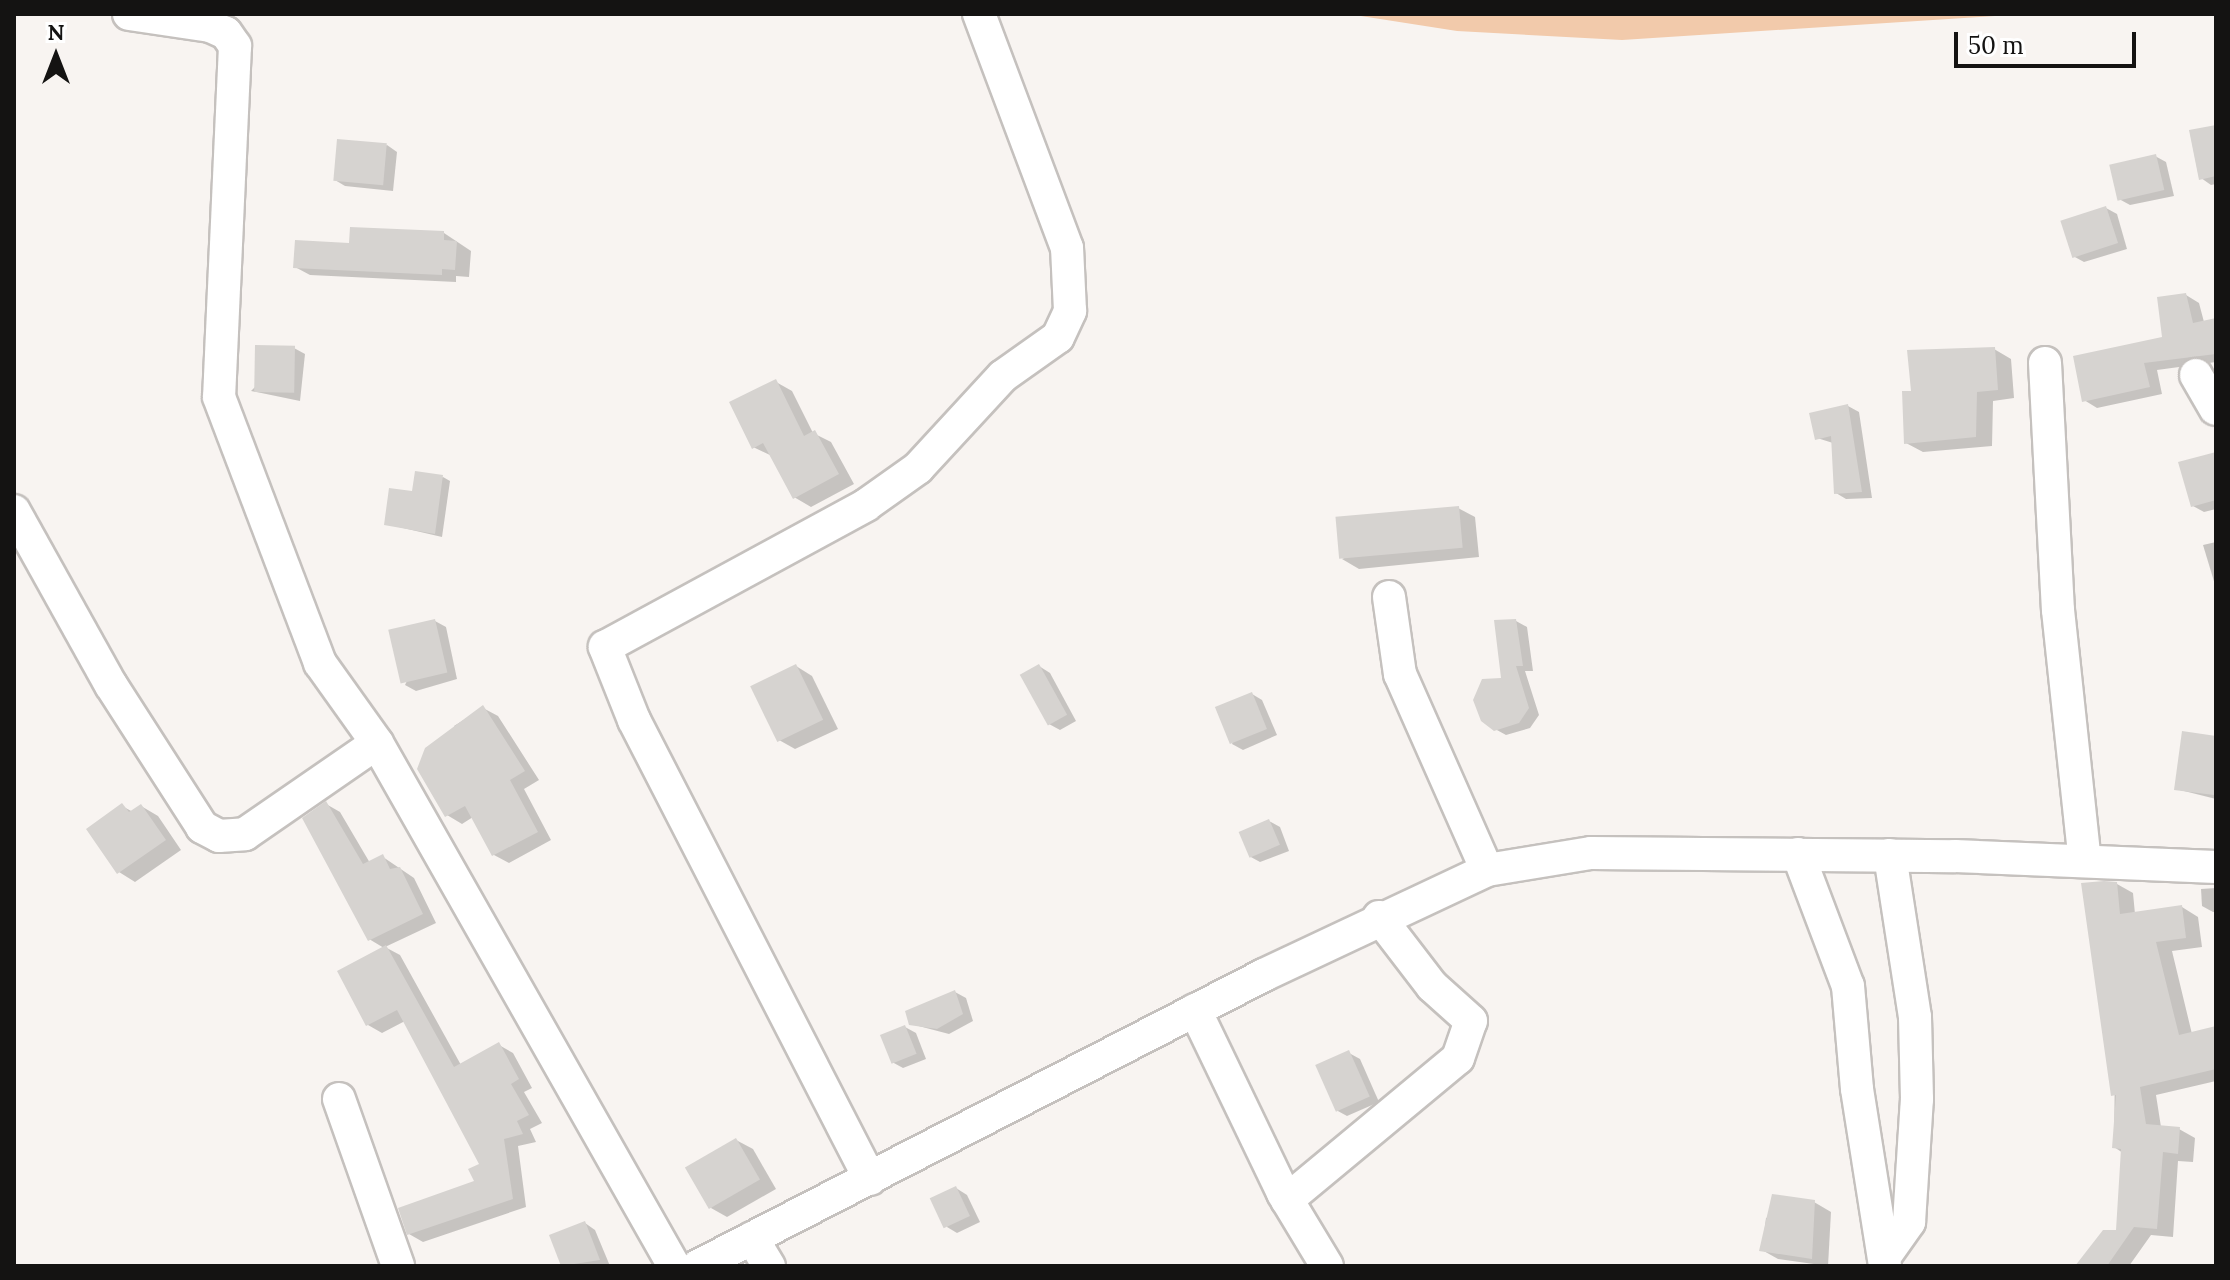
<!DOCTYPE html>
<style>
body{margin:0}
#map{position:relative;width:2230px;height:1280px;overflow:hidden;background:#f8f4f1;font-family:Lora,serif}
div>[style]{position:absolute}
[style*='--x']{left:calc(var(--x)*1px);top:calc(var(--y)*1px);width:calc(var(--w)*1px);rotate:calc(var(--a)*1deg)}
.green>*{inset:0;background:#f2caab}
.shadow>*{inset:0;background:#0003}
.building>*{inset:0;background:#d6d3d0;transform-origin:0 0}
.roads{filter:drop-shadow(2px 0 #c5c1be) drop-shadow(-2px 0 #c5c1be) drop-shadow(0 2px #c5c1be) drop-shadow(0 -2px #c5c1be)}
.minor>*{height:32px;margin:-16px;padding:0 16px;transform-origin:16px;border-radius:16px;background:#fff}
span{translate:-50% -50%;white-space:nowrap;text-align:center;line-height:1.15;-webkit-text-stroke:7px #fff;paint-order:stroke}
.frame{position:absolute;inset:0;border:16px solid #141312;pointer-events:none}
.north{position:absolute;left:16px;top:16px;width:80px;height:80px;-webkit-text-stroke:6px #fff;paint-order:stroke;rotate:0deg;font-size:22px;font-weight:700;line-height:32px;text-align:center;color:#141312}
.north::after{content:'';display:block;margin:auto;width:28px;height:36px;background:#141312;clip-path:polygon(50% 0,100% 100%,50% 72%,0 100%)}
.scale{position:absolute;left:1954px;top:32px;width:182px;height:36px;box-sizing:border-box;border:4px solid #141312;border-top:0;padding-left:10px;font-size:24px;line-height:28px;white-space:nowrap;color:#141312;-webkit-text-stroke:6px #fff;paint-order:stroke}
</style>
<div id="map">
<div class="green">
<div style="clip-path:polygon(1348px 14px,2026px 14px,1622px 40px,1457px 31px)"></div>
</div>
<div class="shadow">
<div style="clip-path:polygon(2216px 127px,2216px 184px,2211px 185px,2201px 178px)"></div>
<div style="clip-path:polygon(387px 145px,397px 152px,393px 191px,345px 186px,335px 180px)"></div>
<div style="clip-path:polygon(2155px 156px,2166px 162px,2174px 196px,2130px 205px,2119px 199px)"></div>
<div style="clip-path:polygon(2106px 208px,2117px 214px,2127px 249px,2084px 262px,2073px 256px)"></div>
<div style="clip-path:polygon(444px 233px,471px 251px,469px 277px,456px 276px,456px 282px,310px 275px,295px 267px,351px 245px)"></div>
<div style="clip-path:polygon(2186px 295px,2199px 303px,2204px 322px,2216px 320px,2216px 362px,2157px 370px,2162px 394px,2097px 408px,2084px 400px,2164px 339px)"></div>
<div style="clip-path:polygon(294px 348px,305px 354px,300px 401px,251px 391px)"></div>
<div style="clip-path:polygon(1994px 349px,2011px 359px,2014px 398px,1993px 401px,1992px 446px,1923px 452px,1906px 443px,1913px 393px)"></div>
<div style="clip-path:polygon(776px 382px,792px 391px,813px 433px,831px 442px,854px 484px,811px 507px,794px 497px,772px 456px,753px 447px)"></div>
<div style="clip-path:polygon(1848px 406px,1859px 412px,1872px 498px,1846px 499px,1836px 493px,1833px 443px,1817px 438px)"></div>
<div style="clip-path:polygon(2216px 454px,2216px 509px,2204px 512px,2193px 506px)"></div>
<div style="clip-path:polygon(443px 477px,450px 481px,442px 537px,386px 524px,414px 493px)"></div>
<div style="clip-path:polygon(1458px 508px,1475px 517px,1479px 557px,1359px 569px,1342px 559px)"></div>
<div style="clip-path:polygon(2216px 542px,2216px 588px,2203px 545px)"></div>
<div style="clip-path:polygon(435px 621px,446px 627px,457px 679px,416px 691px,405px 685px)"></div>
<div style="clip-path:polygon(1516px 621px,1527px 627px,1533px 671px,1525px 671px,1539px 715px,1530px 728px,1506px 735px,1495px 729px)"></div>
<div style="clip-path:polygon(796px 666px,812px 676px,838px 729px,795px 749px,779px 740px)"></div>
<div style="clip-path:polygon(1039px 666px,1050px 673px,1076px 721px,1060px 730px,1049px 724px)"></div>
<div style="clip-path:polygon(1252px 694px,1262px 700px,1277px 735px,1243px 750px,1232px 744px)"></div>
<div style="clip-path:polygon(483px 708px,498px 716px,539px 780px,524px 789px,551px 840px,509px 863px,494px 855px,473px 817px,462px 824px,447px 815px,458px 732px,454px 726px)"></div>
<div style="clip-path:polygon(2184px 734px,2216px 738px,2216px 799px,2176px 789px)"></div>
<div style="clip-path:polygon(326px 804px,340px 812px,370px 863px,383px 857px,414px 878px,436px 923px,385px 947px,400px 955px,461px 1065px,499px 1045px,513px 1053px,532px 1088px,524px 1092px,542px 1123px,530px 1129px,536px 1142px,518px 1146px,526px 1207px,423px 1242px,409px 1234px,477px 1182px,482px 1165px,405px 1021px,382px 1033px,368px 1025px,384px 948px,369px 939px)"></div>
<div style="clip-path:polygon(122px 806px,133px 812px,141px 806px,158px 816px,181px 850px,135px 882px,119px 872px)"></div>
<div style="clip-path:polygon(1269px 821px,1280px 827px,1289px 851px,1260px 862px,1249px 856px)"></div>
<div style="clip-path:polygon(2117px 884px,2133px 893px,2135px 914px,2182px 907px,2198px 917px,2202px 947px,2172px 951px,2192px 1034px,2216px 1028px,2216px 1081px,2156px 1095px,2161px 1127px,2179px 1129px,2195px 1138px,2193px 1162px,2178px 1161px,2173px 1237px,2151px 1235px,2129px 1266px,2077px 1266px,2118px 1232px,2123px 1153px,2114px 1147px)"></div>
<div style="clip-path:polygon(2216px 888px,2216px 912px,2213px 912px,2202px 906px,2201px 889px)"></div>
<div style="clip-path:polygon(955px 992px,966px 998px,973px 1021px,949px 1034px,911px 1024px)"></div>
<div style="clip-path:polygon(905px 1027px,916px 1033px,926px 1059px,903px 1068px,892px 1062px)"></div>
<div style="clip-path:polygon(1349px 1053px,1360px 1059px,1379px 1102px,1347px 1116px,1336px 1110px)"></div>
<div style="clip-path:polygon(736px 1140px,753px 1149px,776px 1189px,727px 1217px,711px 1208px)"></div>
<div style="clip-path:polygon(956px 1188px,967px 1195px,980px 1222px,957px 1233px,947px 1227px)"></div>
<div style="clip-path:polygon(1814px 1202px,1831px 1212px,1828px 1266px,1778px 1259px,1762px 1250px,1766px 1218px)"></div>
<div style="clip-path:polygon(585px 1223px,595px 1230px,610px 1266px,563px 1266px,551px 1236px)"></div>
</div>
<div class="building">
<div style="clip-path:polygon(2216px 125px,2216px 176px,2199px 180px,2189px 130px)"></div>
<div style="left:337px;top:139px;width:50px;height:42px;rotate:5deg"></div>
<div style="left:2156px;top:154px;width:37px;height:48px;rotate:77deg"></div>
<div style="left:2106px;top:206px;width:39px;height:48px;rotate:72deg"></div>
<div style="clip-path:polygon(350px 227px,444px 231px,444px 240px,457px 241px,455px 270px,442px 269px,442px 275px,293px 268px,295px 240px,349px 243px)"></div>
<div style="clip-path:polygon(2186px 293px,2193px 323px,2216px 318px,2216px 354px,2144px 363px,2150px 387px,2082px 402px,2073px 356px,2162px 337px,2157px 297px)"></div>
<div style="left:255px;top:345px;width:40px;height:47px;rotate:1deg"></div>
<div style="clip-path:polygon(1995px 347px,1998px 390px,1977px 392px,1976px 437px,1904px 444px,1902px 391px,1911px 391px,1907px 350px)"></div>
<div style="clip-path:polygon(776px 379px,804px 436px,815px 430px,839px 474px,793px 499px,763px 443px,752px 449px,729px 402px)"></div>
<div style="clip-path:polygon(1848px 404px,1862px 492px,1834px 494px,1831px 436px,1815px 440px,1809px 413px)"></div>
<div style="clip-path:polygon(2216px 452px,2216px 500px,2191px 507px,2178px 462px)"></div>
<div style="clip-path:polygon(415px 471px,443px 475px,435px 534px,384px 525px,389px 488px,412px 491px)"></div>
<div style="left:1459px;top:506px;width:42px;height:124px;rotate:85deg"></div>
<div style="left:435px;top:619px;width:55px;height:48px;rotate:77deg"></div>
<div style="clip-path:polygon(1516px 619px,1523px 666px,1516px 666px,1529px 708px,1519px 723px,1494px 731px,1481px 721px,1473px 700px,1482px 679px,1501px 678px,1494px 620px)"></div>
<div style="left:796px;top:664px;width:62px;height:51px;rotate:64deg"></div>
<div style="left:1039px;top:664px;width:58px;height:22px;rotate:61deg"></div>
<div style="left:1252px;top:692px;width:40px;height:40px;rotate:68deg"></div>
<div style="clip-path:polygon(483px 705px,525px 771px,510px 780px,538px 832px,492px 856px,465px 806px,445px 817px,417px 769px,425px 748px)"></div>
<div style="clip-path:polygon(2182px 731px,2216px 736px,2214px 795px,2174px 790px)"></div>
<div style="clip-path:polygon(326px 801px,363px 864px,383px 854px,390px 869px,400px 867px,423px 914px,368px 941px,302px 818px)"></div>
<div style="clip-path:polygon(122px 803px,129px 812px,141px 804px,166px 840px,117px 874px,86px 829px)"></div>
<div style="left:1269px;top:819px;width:28px;height:33px;rotate:67deg"></div>
<div style="clip-path:polygon(2104px 881px,2117px 882px,2120px 914px,2182px 905px,2186px 938px,2156px 942px,2179px 1035px,2216px 1026px,2216px 1069px,2140px 1087px,2146px 1124px,2180px 1127px,2178px 1154px,2163px 1152px,2157px 1229px,2134px 1227px,2107px 1266px,2075px 1266px,2103px 1230px,2116px 1230px,2121px 1149px,2112px 1148px,2116px 1095px,2111px 1096px,2081px 883px)"></div>
<div style="clip-path:polygon(386px 945px,454px 1067px,499px 1042px,519px 1079px,511px 1084px,529px 1115px,517px 1121px,523px 1134px,504px 1139px,513px 1199px,407px 1235px,398px 1208px,474px 1181px,468px 1169px,479px 1164px,397px 1010px,366px 1026px,337px 971px)"></div>
<div style="clip-path:polygon(955px 990px,963px 1014px,937px 1029px,909px 1025px,905px 1011px)"></div>
<div style="left:905px;top:1025px;width:31px;height:27px;rotate:68deg"></div>
<div style="left:1349px;top:1050px;width:51px;height:37px;rotate:66deg"></div>
<div style="left:736px;top:1138px;width:48px;height:59px;rotate:60deg"></div>
<div style="left:956px;top:1186px;width:33px;height:29px;rotate:65deg"></div>
<div style="clip-path:polygon(1772px 1194px,1815px 1200px,1812px 1259px,1759px 1251px)"></div>
<div style="clip-path:polygon(585px 1221px,600px 1260px,561px 1266px,549px 1235px)"></div>
</div>
<div class="roads">
<div class="minor">
<div style="--x:129;--y:14;--w:82;--a:8.4"></div>
<div style="--x:210;--y:26;--w:17;--a:24"></div>
<div style="--x:226;--y:33;--w:16;--a:55"></div>
<div style="--x:235;--y:46;--w:351;--a:92.6"></div>
<div style="--x:219;--y:397;--w:285;--a:69.2"></div>
<div style="--x:320;--y:663;--w:98;--a:54.5"></div>
<div style="--x:377;--y:743;--w:601;--a:60.41"></div>
<div style="--x:2045;--y:363;--w:247;--a:87"></div>
<div style="--x:2058;--y:610;--w:252;--a:83.9"></div>
<div style="--x:2196;--y:375;--w:39;--a:60"></div>
<div style="--x:14;--y:511;--w:199;--a:60.9"></div>
<div style="--x:111;--y:685;--w:169;--a:57.3"></div>
<div style="--x:202;--y:827;--w:19;--a:28"></div>
<div style="--x:219;--y:836;--w:26;--a:-4"></div>
<div style="--x:245;--y:834;--w:160;--a:-34.6"></div>
<div style="--x:1389;--y:597;--w:78;--a:81.9"></div>
<div style="--x:1400;--y:674;--w:214;--a:66.1"></div>
<div style="--x:1798;--y:854;--w:141;--a:69.3"></div>
<div style="--x:1848;--y:986;--w:103;--a:85"></div>
<div style="--x:1857;--y:1089;--w:179;--a:81"></div>
<div style="--x:1195;--y:1010;--w:203;--a:64.3"></div>
<div style="--x:1283;--y:1193;--w:85;--a:58.9"></div>
<div style="--x:339;--y:1099;--w:177;--a:70.5"></div>
<div style="--x:870;--y:1179;--w:516;--a:-117.21"></div>
<div style="--x:634;--y:720;--w:79;--a:-111.7"></div>
<div style="--x:605;--y:647;--w:297;--a:-28.5"></div>
<div style="--x:866;--y:505;--w:64;--a:-35.4"></div>
<div style="--x:918;--y:468;--w:125;--a:-47.3"></div>
<div style="--x:1003;--y:376;--w:67;--a:-35.3"></div>
<div style="--x:1058;--y:337;--w:29;--a:-65"></div>
<div style="--x:1070;--y:311;--w:63;--a:-92.7"></div>
<div style="--x:1067;--y:248;--w:250;--a:-110.6"></div>
<div style="--x:1287;--y:1200;--w:222;--a:-39.7"></div>
<div style="--x:1458;--y:1058;--w:39;--a:-71"></div>
<div style="--x:1471;--y:1021;--w:52;--a:-138.1"></div>
<div style="--x:1432;--y:986;--w:87;--a:-127.5"></div>
<div style="--x:752;--y:1238;--w:33;--a:59"></div>
<div style="--x:1885;--y:1256;--w:42;--a:-54.8"></div>
<div style="--x:1909;--y:1222;--w:123;--a:-86.3"></div>
<div style="--x:1917;--y:1099;--w:82;--a:-91.4"></div>
<div style="--x:1915;--y:1017;--w:164;--a:-98.8"></div>
<div style="--x:698;--y:1266;--w:636;--a:-27.21"></div>
<div style="--x:1264;--y:975;--w:246;--a:-25.2"></div>
<div style="--x:1487;--y:870;--w:105;--a:-9.3"></div>
<div style="--x:1591;--y:853;--w:364;--a:0.5"></div>
<div style="--x:1955;--y:856;--w:261;--a:2.4"></div>
</div>
</div>
<div class="frame"></div>
<div class="north">N</div>
<div class="scale">50 m</div>
</div>
